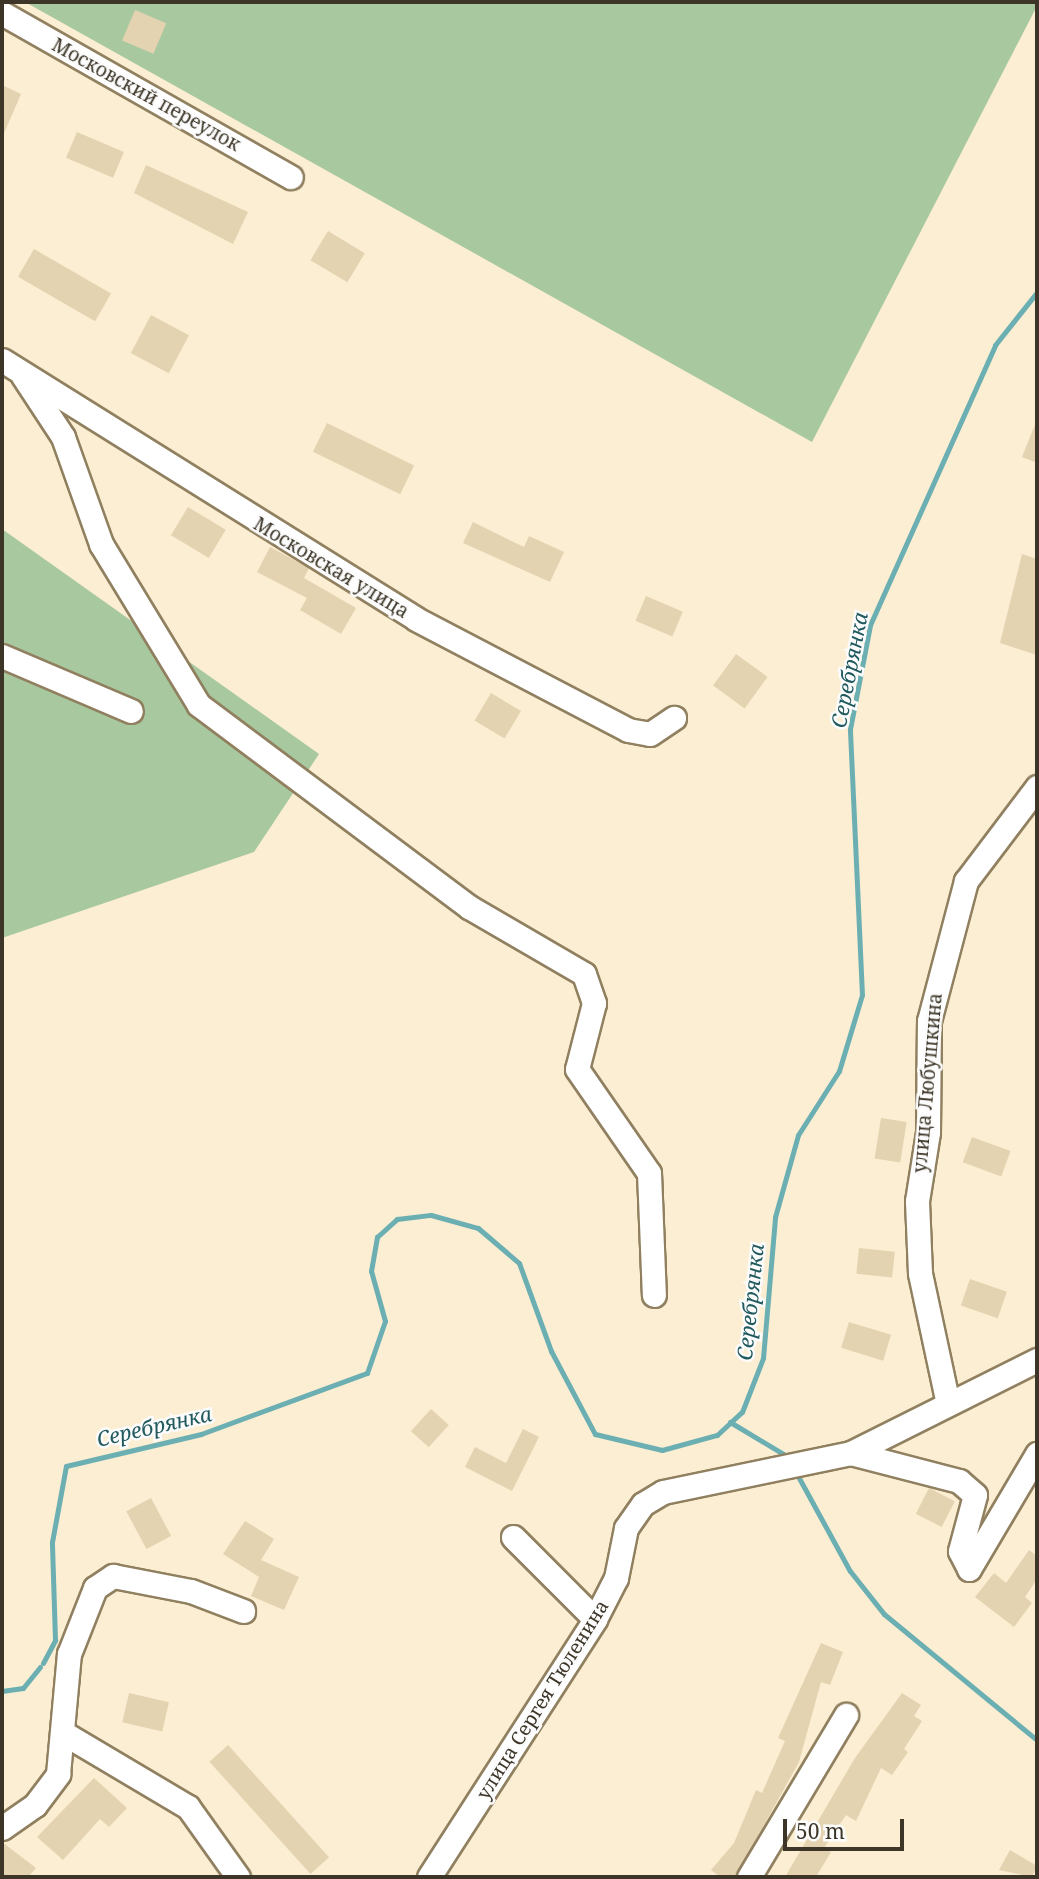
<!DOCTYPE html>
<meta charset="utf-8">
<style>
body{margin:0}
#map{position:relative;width:1039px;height:1879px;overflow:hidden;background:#fceed2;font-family:"Noto Serif",serif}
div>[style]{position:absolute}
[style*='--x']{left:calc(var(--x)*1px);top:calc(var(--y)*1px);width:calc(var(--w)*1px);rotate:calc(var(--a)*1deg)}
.green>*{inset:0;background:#a8c89f}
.stream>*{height:5px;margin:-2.5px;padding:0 2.5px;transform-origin:2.5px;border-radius:2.5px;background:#6bafb3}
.building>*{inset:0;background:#e4d3b1;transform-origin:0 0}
.roads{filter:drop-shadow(2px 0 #908060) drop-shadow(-2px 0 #908060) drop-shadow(0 2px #908060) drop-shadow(0 -2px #908060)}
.minor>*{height:23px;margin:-11.5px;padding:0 11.5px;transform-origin:11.5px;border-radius:11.5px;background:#fff}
span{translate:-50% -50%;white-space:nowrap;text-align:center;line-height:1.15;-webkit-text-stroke:5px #fcfcfc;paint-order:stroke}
.street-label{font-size:19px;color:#3d3628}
.water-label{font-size:21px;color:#215a5e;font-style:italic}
.frame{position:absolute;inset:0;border:4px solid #3d3628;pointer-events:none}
.scale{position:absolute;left:783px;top:1819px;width:121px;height:32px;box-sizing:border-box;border:4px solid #3d3628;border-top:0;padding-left:9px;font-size:21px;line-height:24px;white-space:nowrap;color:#3d3628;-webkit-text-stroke:5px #fcfcfc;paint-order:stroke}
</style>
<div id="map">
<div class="green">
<div style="clip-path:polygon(25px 2px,1037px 2px,1037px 6px,812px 442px)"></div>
<div style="clip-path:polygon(2px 529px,319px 754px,254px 852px,2px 938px)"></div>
</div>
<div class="stream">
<div style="--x:730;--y:1422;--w:64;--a:31"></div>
<div style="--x:799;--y:1478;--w:106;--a:61.3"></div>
<div style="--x:850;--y:1571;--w:55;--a:51.7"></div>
<div style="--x:884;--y:1614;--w:198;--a:39.5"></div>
<div style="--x:43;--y:1663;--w:26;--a:-62"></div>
<div style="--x:55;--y:1640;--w:98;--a:-91.8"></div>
<div style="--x:52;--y:1542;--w:77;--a:-79.6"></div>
<div style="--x:66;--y:1466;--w:139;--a:-13.3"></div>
<div style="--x:201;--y:1434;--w:177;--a:-20.2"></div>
<div style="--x:367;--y:1373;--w:55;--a:-70.9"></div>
<div style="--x:385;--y:1321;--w:52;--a:-105.6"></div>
<div style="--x:371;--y:1271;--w:35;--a:-80"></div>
<div style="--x:377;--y:1237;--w:27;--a:-42"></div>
<div style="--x:397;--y:1219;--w:34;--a:-7"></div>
<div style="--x:431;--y:1215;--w:49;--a:15.5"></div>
<div style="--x:478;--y:1228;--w:54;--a:40.5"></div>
<div style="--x:519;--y:1263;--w:94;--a:70"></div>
<div style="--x:551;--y:1351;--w:94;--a:62.1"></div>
<div style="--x:595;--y:1434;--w:69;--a:13.4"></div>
<div style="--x:662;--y:1450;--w:57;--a:-15.3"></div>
<div style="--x:717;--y:1435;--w:34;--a:-43"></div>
<div style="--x:742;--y:1412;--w:58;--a:-68.7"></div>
<div style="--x:763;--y:1358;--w:142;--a:-85.1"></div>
<div style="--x:775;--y:1217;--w:85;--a:-74.3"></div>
<div style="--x:798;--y:1135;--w:76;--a:-57.4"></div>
<div style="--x:839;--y:1071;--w:79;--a:-73.2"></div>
<div style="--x:862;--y:995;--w:266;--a:-92.6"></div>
<div style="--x:850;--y:729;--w:106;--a:-79.1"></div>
<div style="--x:870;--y:625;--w:307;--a:-65.9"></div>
<div style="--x:995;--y:345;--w:68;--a:-51.6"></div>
<div style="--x:2;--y:1691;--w:21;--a:-8"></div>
<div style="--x:23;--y:1688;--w:27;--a:-51"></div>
</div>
<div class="building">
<div style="left:135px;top:10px;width:34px;height:33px;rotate:23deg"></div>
<div style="clip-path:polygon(2px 85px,21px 94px,2px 138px)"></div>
<div style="left:77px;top:132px;width:51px;height:28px;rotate:23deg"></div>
<div style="clip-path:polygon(146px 165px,248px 212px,233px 244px,134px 193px)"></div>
<div style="left:328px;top:231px;width:43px;height:34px;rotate:31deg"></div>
<div style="left:34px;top:249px;width:89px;height:32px;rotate:30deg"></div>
<div style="left:151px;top:315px;width:43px;height:43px;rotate:28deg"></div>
<div style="clip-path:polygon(1036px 422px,1037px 422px,1037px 463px,1022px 457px)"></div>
<div style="left:327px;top:423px;width:97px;height:32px;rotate:26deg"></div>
<div style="left:188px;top:507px;width:44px;height:33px;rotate:31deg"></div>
<div style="clip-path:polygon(473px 522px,524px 547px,529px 536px,564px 552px,550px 582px,463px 543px)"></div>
<div style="clip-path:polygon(270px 547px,309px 568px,304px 578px,356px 608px,341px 634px,300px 610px,307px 598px,257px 572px)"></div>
<div style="clip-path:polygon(1022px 554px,1037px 559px,1037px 655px,1000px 643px)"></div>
<div style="left:646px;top:596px;width:40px;height:27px;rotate:23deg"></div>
<div style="left:736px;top:654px;width:39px;height:39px;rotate:36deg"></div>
<div style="left:491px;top:693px;width:35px;height:32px;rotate:31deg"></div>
<div style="left:881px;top:1118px;width:26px;height:41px;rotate:9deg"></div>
<div style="left:972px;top:1137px;width:41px;height:27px;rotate:20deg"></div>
<div style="left:859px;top:1248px;width:36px;height:26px;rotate:6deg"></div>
<div style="left:970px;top:1279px;width:39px;height:28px;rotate:19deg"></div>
<div style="left:849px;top:1322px;width:44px;height:27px;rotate:17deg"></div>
<div style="left:431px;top:1409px;width:24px;height:30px;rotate:42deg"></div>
<div style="clip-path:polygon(523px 1429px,539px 1437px,512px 1491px,465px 1467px,475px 1447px,506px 1463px)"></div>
<div style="left:929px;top:1488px;width:29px;height:29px;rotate:27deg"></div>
<div style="left:151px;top:1498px;width:43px;height:28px;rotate:62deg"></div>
<div style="clip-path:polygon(245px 1521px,274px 1539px,261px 1560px,299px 1577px,284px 1610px,251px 1596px,259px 1577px,223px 1554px)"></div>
<div style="clip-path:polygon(1029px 1550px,1037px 1556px,1037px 1579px,1025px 1597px,1032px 1603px,1014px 1627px,975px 1597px,994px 1573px,1006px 1583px)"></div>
<div style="clip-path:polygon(821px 1643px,843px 1652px,830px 1685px,821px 1682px,799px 1762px,735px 1877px,720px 1877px,711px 1870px,734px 1843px,756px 1790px,762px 1793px,785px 1741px,778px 1738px)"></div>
<div style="left:129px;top:1693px;width:41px;height:30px;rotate:13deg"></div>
<div style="clip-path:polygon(902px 1693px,921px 1705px,914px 1716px,922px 1721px,904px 1749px,908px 1752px,892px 1775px,881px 1768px,856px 1821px,846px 1815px,824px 1848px,831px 1852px,816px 1877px,785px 1877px,855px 1758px)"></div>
<div style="left:228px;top:1745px;width:151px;height:25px;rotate:48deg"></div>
<div style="clip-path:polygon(94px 1778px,127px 1808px,109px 1827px,100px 1819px,63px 1860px,37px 1837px)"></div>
<div style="clip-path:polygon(2px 1842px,36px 1868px,28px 1877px,2px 1877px)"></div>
<div style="clip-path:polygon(1010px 1850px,1037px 1866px,1032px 1877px,999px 1870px)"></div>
</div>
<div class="roads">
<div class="minor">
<div style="--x:2;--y:13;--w:332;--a:29.6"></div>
<div style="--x:2;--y:360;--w:488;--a:32"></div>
<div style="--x:416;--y:619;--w:239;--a:27.6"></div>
<div style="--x:628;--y:730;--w:22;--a:10"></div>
<div style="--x:650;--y:734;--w:29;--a:-34"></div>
<div style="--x:23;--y:376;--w:73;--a:56.7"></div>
<div style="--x:63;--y:437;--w:114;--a:70.4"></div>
<div style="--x:101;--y:544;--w:188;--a:58.7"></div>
<div style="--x:199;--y:705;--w:337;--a:36.8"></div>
<div style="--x:469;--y:907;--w:133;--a:30.2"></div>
<div style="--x:584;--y:974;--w:31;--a:71"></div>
<div style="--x:594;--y:1003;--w:68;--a:104.4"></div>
<div style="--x:577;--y:1069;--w:126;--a:55.3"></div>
<div style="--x:649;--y:1173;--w:122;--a:87.7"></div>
<div style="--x:2;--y:656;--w:140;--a:23.1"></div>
<div style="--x:948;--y:1404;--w:134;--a:-102.1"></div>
<div style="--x:920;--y:1273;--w:72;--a:-92.4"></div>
<div style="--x:917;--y:1201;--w:70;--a:-80.9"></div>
<div style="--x:928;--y:1132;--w:111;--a:-89.5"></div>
<div style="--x:929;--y:1021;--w:145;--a:-75.2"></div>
<div style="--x:966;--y:881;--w:118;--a:-52.9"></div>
<div style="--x:851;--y:1453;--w:112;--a:14.5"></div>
<div style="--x:959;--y:1481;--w:21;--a:41"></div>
<div style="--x:975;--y:1495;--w:58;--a:105"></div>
<div style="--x:960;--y:1551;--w:20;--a:63"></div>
<div style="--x:513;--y:1537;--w:116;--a:45"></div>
<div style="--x:969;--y:1569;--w:134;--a:-59.4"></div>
<div style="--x:65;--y:1734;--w:143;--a:30.7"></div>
<div style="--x:188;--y:1807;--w:86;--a:54.5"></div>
<div style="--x:2;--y:1828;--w:40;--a:-34.9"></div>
<div style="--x:35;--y:1805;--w:39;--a:-53"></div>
<div style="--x:58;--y:1774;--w:121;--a:-84.8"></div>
<div style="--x:69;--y:1654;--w:71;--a:-68.5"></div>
<div style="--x:95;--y:1588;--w:22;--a:-34"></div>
<div style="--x:113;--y:1576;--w:79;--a:10.9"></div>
<div style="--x:191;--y:1591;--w:56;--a:21"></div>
<div style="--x:429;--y:1877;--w:307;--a:-57.2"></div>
<div style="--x:595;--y:1619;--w:46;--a:-62.9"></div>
<div style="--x:616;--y:1578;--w:51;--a:-78.7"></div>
<div style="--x:626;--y:1528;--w:29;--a:-55"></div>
<div style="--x:643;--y:1504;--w:23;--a:-31"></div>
<div style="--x:663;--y:1492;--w:192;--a:-11.7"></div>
<div style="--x:851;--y:1453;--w:208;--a:-26.6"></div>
<div style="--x:749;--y:1877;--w:189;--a:-59.1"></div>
</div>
</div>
<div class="street-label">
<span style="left:146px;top:95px;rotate:29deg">Московский переулок</span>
<span style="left:331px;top:568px;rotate:31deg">Московская улица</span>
<span style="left:928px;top:1083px;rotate:-85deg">улица Любушкина</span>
<span style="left:543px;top:1700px;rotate:-58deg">улица Сергея Тюленина</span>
</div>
<div class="water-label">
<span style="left:849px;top:670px;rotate:-79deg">Серебрянка</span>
<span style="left:750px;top:1302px;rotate:-84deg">Серебрянка</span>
<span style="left:154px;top:1426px;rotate:-13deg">Серебрянка</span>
</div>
<div class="frame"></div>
<div class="scale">50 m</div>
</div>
